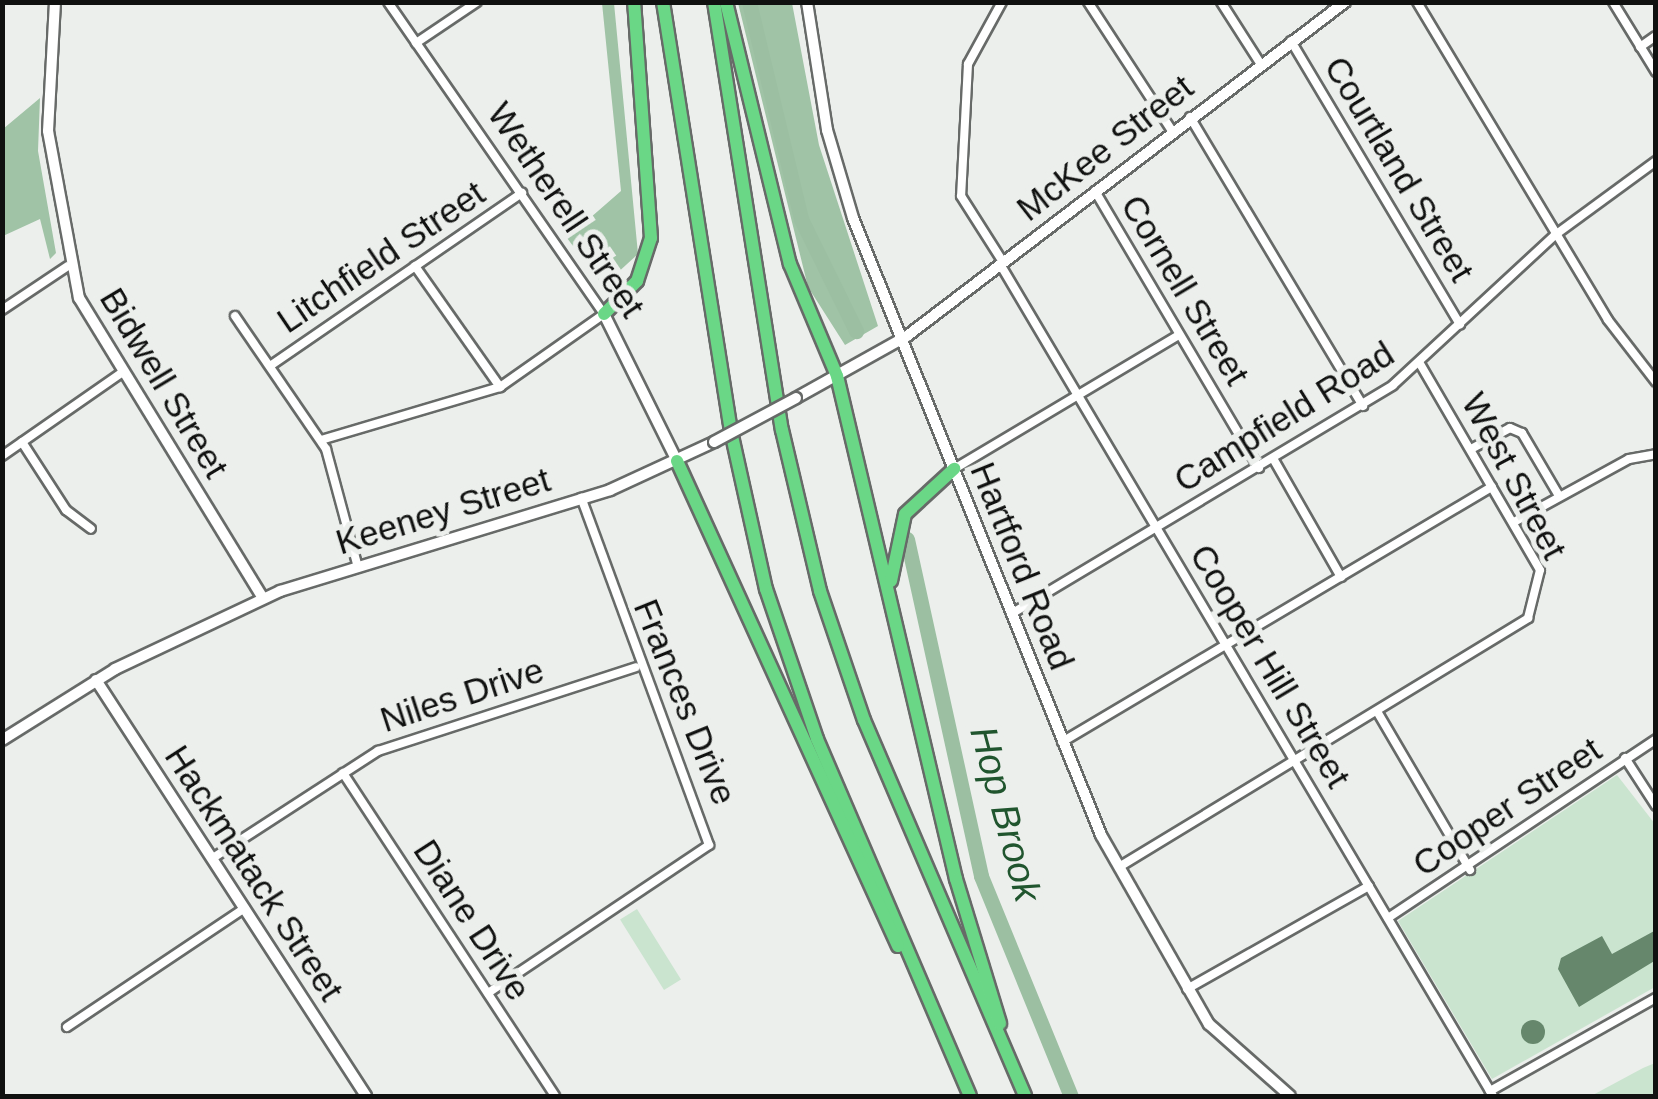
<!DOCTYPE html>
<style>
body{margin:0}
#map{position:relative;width:1658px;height:1099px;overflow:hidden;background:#ecefec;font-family:Helvetica,sans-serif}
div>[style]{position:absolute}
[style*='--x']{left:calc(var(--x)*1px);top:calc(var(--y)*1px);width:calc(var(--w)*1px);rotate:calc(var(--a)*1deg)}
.green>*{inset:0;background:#cae4cf;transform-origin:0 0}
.forest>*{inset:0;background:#a0c3a6}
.river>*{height:15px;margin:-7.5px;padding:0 7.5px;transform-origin:7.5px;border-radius:7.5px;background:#9cbfa2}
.building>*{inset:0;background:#66876c}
.round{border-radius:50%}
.roads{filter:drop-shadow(2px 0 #676a68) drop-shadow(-2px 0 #676a68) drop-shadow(0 2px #676a68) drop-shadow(0 -2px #676a68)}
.street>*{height:8px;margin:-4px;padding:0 4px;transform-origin:4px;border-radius:4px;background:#fff}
.secondary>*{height:10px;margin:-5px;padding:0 5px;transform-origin:5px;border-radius:5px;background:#fff}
.highway>*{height:12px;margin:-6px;padding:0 6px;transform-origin:6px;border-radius:6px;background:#6ad786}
.bridges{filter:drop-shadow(2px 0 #676a68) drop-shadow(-2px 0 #676a68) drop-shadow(0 2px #676a68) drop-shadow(0 -2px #676a68)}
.secondary-bridge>*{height:10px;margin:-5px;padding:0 5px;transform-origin:5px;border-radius:5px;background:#fff}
span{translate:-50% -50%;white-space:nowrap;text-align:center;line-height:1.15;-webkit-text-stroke:10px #ecefec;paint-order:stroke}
.street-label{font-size:35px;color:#101110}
.water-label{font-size:38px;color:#20552e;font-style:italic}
.frame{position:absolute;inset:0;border:5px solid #101110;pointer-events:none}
</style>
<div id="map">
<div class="green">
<div style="clip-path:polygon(1617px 775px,1655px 824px,1655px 987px,1492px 1079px,1398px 921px)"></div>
<div style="left:637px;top:909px;width:83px;height:20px;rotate:58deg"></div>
<div style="clip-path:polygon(1655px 1063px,1655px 1096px,1591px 1096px,1643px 1068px)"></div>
</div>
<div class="forest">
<div style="clip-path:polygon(602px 3px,614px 3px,638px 254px,603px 286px,567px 238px,621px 191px)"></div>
<div style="clip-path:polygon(738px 3px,792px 3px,819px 145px,878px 326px,845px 345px,808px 287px)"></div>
<div style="clip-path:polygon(40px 98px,38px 151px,56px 253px,50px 259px,40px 219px,3px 236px,3px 129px)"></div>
</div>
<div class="river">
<div style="--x:749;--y:2;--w:223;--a:76.5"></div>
<div style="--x:801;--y:219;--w:125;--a:63.8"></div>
<div style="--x:907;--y:539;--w:345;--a:77.6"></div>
<div style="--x:981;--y:876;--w:238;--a:67.8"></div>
</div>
<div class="building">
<div style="clip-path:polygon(1656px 930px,1656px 960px,1579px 1007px,1558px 969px,1561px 958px,1602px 936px,1612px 954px)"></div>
<div class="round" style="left:1521px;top:1020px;width:24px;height:24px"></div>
</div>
<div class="roads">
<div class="street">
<div style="--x:1002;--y:2;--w:71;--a:118.7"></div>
<div style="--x:968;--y:64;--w:132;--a:93"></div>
<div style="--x:961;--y:196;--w:78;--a:57.5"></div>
<div style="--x:1088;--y:2;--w:154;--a:56.9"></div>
<div style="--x:1221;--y:2;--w:72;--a:57.4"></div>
<div style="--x:1417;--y:2;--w:371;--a:59"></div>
<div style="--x:1608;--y:320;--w:78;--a:52.3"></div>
<div style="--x:1613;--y:2;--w:82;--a:58.4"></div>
<div style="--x:1291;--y:41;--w:330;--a:59.2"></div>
<div style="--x:416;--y:43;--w:73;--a:-33.9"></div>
<div style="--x:1640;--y:47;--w:19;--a:-35"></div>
<div style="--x:1190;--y:117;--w:337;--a:59.1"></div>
<div style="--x:1095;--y:191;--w:322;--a:59.4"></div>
<div style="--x:1000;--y:264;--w:967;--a:59.35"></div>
<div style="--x:415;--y:266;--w:148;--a:54.9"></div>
<div style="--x:2;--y:310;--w:79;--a:-33.7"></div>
<div style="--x:235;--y:316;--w:161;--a:55.6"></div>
<div style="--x:326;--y:449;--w:119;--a:74.9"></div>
<div style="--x:270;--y:366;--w:306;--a:-34.5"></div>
<div style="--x:321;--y:440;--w:187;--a:-16.5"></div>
<div style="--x:500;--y:387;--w:127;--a:-35.1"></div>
<div style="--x:604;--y:314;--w:379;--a:-124.7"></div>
<div style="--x:22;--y:442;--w:81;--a:57.1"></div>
<div style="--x:66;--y:510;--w:31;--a:37"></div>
<div style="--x:1471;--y:449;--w:44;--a:-28.3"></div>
<div style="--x:1510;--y:428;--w:13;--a:23"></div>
<div style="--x:1522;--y:433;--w:71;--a:59.5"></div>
<div style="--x:2;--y:456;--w:144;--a:-34.8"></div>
<div style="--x:1274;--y:460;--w:135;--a:60.2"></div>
<div style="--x:954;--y:469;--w:262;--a:-30.8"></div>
<div style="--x:1514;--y:522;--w:131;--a:-28.7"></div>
<div style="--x:1629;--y:459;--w:27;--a:-10"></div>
<div style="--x:1011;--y:614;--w:445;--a:-30.9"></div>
<div style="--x:1393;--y:385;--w:221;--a:-42.8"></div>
<div style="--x:1555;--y:235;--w:125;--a:-36.2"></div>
<div style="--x:1378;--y:713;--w:182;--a:59.6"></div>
<div style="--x:1062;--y:742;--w:500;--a:-30.7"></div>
<div style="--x:1625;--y:758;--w:57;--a:57.1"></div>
<div style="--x:343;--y:773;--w:386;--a:56.7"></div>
<div style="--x:213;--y:858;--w:197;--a:-33"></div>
<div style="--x:378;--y:751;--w:271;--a:-18"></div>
<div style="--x:1119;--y:867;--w:479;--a:-31.3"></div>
<div style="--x:1528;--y:618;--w:49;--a:-76"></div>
<div style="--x:1540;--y:570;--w:238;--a:-120.2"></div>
<div style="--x:1388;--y:918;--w:322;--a:-33.7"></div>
<div style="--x:1187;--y:989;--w:209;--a:-29.5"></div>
<div style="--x:488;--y:993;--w:266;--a:-33.8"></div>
<div style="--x:709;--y:845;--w:370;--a:-110.2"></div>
<div style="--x:67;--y:1027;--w:214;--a:-33.8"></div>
<div style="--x:1490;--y:1091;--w:190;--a:-29.3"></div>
</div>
<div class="secondary">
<div style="--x:55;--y:2;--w:129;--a:93.1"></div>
<div style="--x:48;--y:131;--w:170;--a:79.5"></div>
<div style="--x:79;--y:298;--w:352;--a:58.5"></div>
<div style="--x:807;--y:2;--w:130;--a:81.1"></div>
<div style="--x:827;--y:130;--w:92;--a:73.5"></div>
<div style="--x:853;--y:218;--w:665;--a:68.1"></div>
<div style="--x:1101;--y:835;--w:218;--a:60.3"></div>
<div style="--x:1209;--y:1024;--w:108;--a:41.6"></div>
<div style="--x:604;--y:314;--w:164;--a:63.6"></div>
<div style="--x:796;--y:398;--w:127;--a:-29.2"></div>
<div style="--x:907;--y:336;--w:551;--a:-37.33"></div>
<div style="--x:96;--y:680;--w:496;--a:57"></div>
<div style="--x:2;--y:740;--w:133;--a:-32.1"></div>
<div style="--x:115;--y:669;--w:183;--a:-25.3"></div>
<div style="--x:280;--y:591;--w:345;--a:-17"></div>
<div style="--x:610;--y:490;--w:115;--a:-24.8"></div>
</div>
<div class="highway">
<div style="--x:663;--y:2;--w:439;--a:81"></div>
<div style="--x:732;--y:436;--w:157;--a:77.5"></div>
<div style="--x:766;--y:589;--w:158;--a:71.2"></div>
<div style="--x:817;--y:739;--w:388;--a:66.8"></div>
<div style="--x:714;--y:2;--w:433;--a:81"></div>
<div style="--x:782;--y:430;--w:165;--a:76.7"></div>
<div style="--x:820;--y:591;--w:136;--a:71.2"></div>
<div style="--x:864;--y:720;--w:409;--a:66.8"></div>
<div style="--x:726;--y:2;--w:270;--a:76.3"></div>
<div style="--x:790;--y:264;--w:121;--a:67.2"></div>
<div style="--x:837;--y:376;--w:517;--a:76.69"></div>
<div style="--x:956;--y:879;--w:151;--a:73"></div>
<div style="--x:604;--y:314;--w:47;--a:-45"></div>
<div style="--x:637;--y:281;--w:45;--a:-72"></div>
<div style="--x:651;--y:238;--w:237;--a:-94.1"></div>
<div style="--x:677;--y:461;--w:533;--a:65.5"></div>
<div style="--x:891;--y:581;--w:68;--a:-78.2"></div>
<div style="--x:905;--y:514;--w:67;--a:-42.6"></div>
</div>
</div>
<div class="bridges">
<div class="secondary-bridge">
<div style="--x:714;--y:442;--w:93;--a:-28.2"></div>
</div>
</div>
<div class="street-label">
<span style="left:1105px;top:148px;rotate:-38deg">McKee Street</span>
<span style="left:1399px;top:169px;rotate:59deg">Courtland Street</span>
<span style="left:566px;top:210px;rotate:56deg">Wetherell Street</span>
<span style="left:381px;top:257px;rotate:-34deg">Litchfield Street</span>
<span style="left:1185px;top:290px;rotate:59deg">Cornell Street</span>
<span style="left:164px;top:383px;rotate:59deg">Bidwell Street</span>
<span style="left:1284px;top:417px;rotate:-32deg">Campfield Road</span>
<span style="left:1514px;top:476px;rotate:62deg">West Street</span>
<span style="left:443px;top:511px;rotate:-17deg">Keeney Street</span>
<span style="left:1022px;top:566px;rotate:68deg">Hartford Road</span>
<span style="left:1270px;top:666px;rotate:59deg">Cooper Hill Street</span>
<span style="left:462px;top:695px;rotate:-18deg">Niles Drive</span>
<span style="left:685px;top:702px;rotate:68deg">Frances Drive</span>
<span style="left:1507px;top:807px;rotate:-34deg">Cooper Street</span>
<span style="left:254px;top:873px;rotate:57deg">Hackmatack Street</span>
<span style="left:472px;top:920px;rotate:57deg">Diane Drive</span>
</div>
<div class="water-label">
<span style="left:1005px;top:814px;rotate:75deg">Hop Brook</span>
</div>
<div class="frame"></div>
</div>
